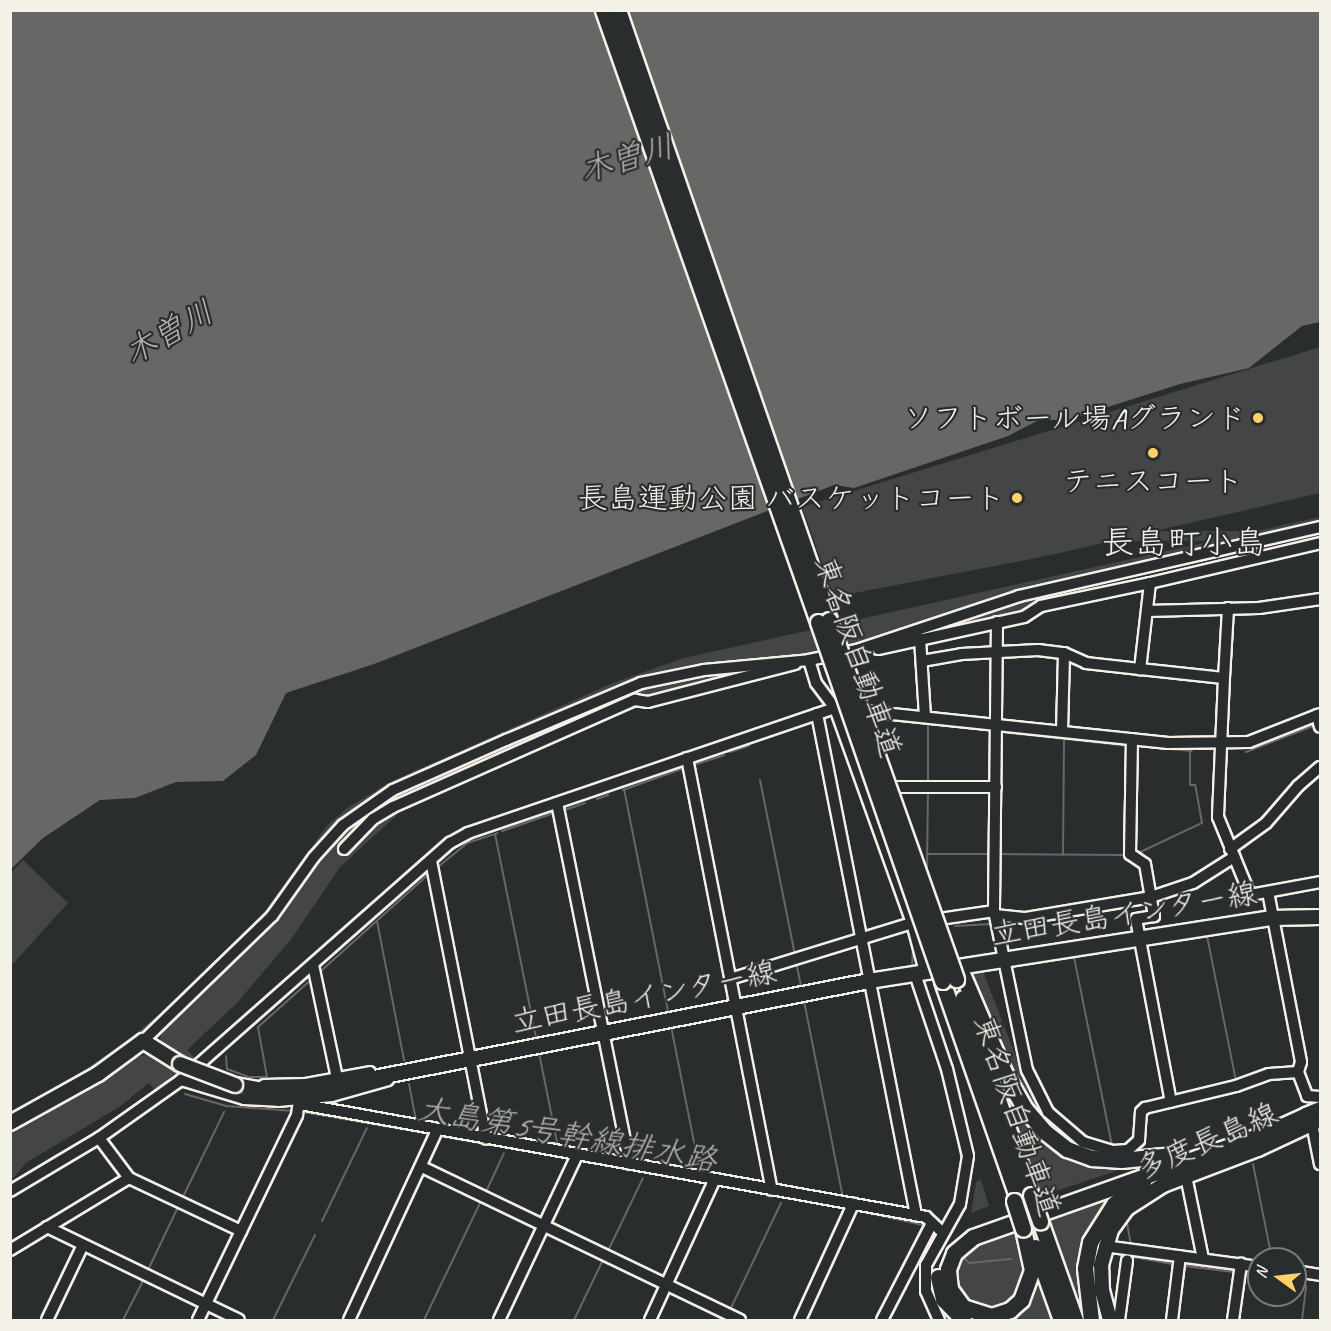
<!DOCTYPE html>
<meta charset="utf-8">
<style>
body{margin:0}
#map{position:relative;width:1331px;height:1331px;overflow:hidden;background:#2a2d2e;font-family:Caveat,"Klee One",sans-serif}
div>[style]{position:absolute}
[style*='--x']{left:calc(var(--x)*1px);top:calc(var(--y)*1px);width:calc(var(--w)*1px);rotate:calc(var(--a)*1deg)}
.green>*{inset:0;background:#444645;transform-origin:0 0}
.water>*{inset:0;background:#676866}
.stream>*{height:2px;margin:-1px;padding:0 1px;transform-origin:1px;border-radius:1px;background:#676866}
.roads{filter:drop-shadow(2px 0 #f4f1e8) drop-shadow(-2px 0 #f4f1e8) drop-shadow(0 2px #f4f1e8) drop-shadow(0 -2px #f4f1e8)}
.minor>*{height:10px;margin:-5px;padding:0 5px;transform-origin:5px;border-radius:5px;background:#2a2d2e}
.major>*{height:14px;margin:-7px;padding:0 7px;transform-origin:7px;border-radius:7px;background:#2a2d2e}
.highway>*{height:15px;margin:-7.5px;padding:0 7.5px;transform-origin:7.5px;border-radius:7.5px;background:#2a2d2e}
.bridges{filter:drop-shadow(2px 0 #f4f1e8) drop-shadow(-2px 0 #f4f1e8) drop-shadow(0 2px #f4f1e8) drop-shadow(0 -2px #f4f1e8)}
.major-bridge>*{height:14px;margin:-7px;padding:0 7px;transform-origin:7px;border-radius:7px;background:#2a2d2e}
.highway-bridge>*{height:15px;margin:-7.5px;padding:0 7.5px;transform-origin:7.5px;border-radius:7.5px;background:#2a2d2e}
.dots>*{width:16px;height:16px;translate:-50% -50%;box-sizing:border-box;border:3px solid #2a2d2e;border-radius:50%}
span{translate:-50% -50%;white-space:nowrap;text-align:center;line-height:1.15;-webkit-text-stroke:4.5px #2a2d2e;paint-order:stroke}
.poi-label{font-size:30px;color:#f4f1e8}
.right{translate:-100% -50%;text-align:right}
.street-label{font-size:30px;color:#f4f1e8}
.water-label{font-size:32px;color:#b5b3ae;font-style:italic}
.quarter-label{font-size:33px;color:#f4f1e8}
.frame{position:absolute;inset:0;border:12px solid #f4f1e8;pointer-events:none}
.north{position:absolute;left:1247px;top:1247px;width:60px;height:60px;box-sizing:border-box;background:#2a2d2e;border:2px solid #7b7b78;border-radius:50%;rotate:285deg;font-size:16px;font-weight:700;line-height:24px;text-align:center;color:#f4f1e8}
.north::after{content:'';display:block;margin:auto;width:21px;height:27px;background:#ffd166;clip-path:polygon(50% 0,100% 100%,50% 72%,0 100%)}
</style>
<div id="map">
<div class="green">
<div style="clip-path:polygon(1320px 347px,1320px 493px,1051px 555px,834px 597px,802px 507px)"></div>
<div style="clip-path:polygon(1320px 517px,1320px 522px,1020px 591px,859px 645px,805px 658px,705px 665px,644px 679px,604px 692px,390px 787px,342px 821px,269px 913px,156px 1022px,92px 1071px,38px 1102px,128px 1040px,169px 1006px,260px 917px,327px 826px,347px 808px,392px 781px,613px 683px,684px 658px)"></div>
<div style="left:1320px;top:531px;width:10px;height:266px;rotate:90deg"></div>
<div style="clip-path:polygon(1057px 590px,1059px 600px,1024px 615px,881px 645px,993px 607px)"></div>
<div style="clip-path:polygon(784px 666px,649px 699px,390px 805px,360px 833px,392px 810px,396px 816px,340px 867px,292px 938px,237px 1003px,187px 1050px,195px 1058px,189px 1062px,160px 1045px,161px 1033px,274px 918px,345px 827px,384px 800px,642px 688px,703px 674px)"></div>
<div style="clip-path:polygon(23px 860px,68px 903px,11px 966px,11px 873px)"></div>
<div style="clip-path:polygon(982px 969px,1021px 1070px,1044px 1114px,1068px 1139px,1091px 1150px,1072px 1146px,1037px 1116px,999px 1043px,971px 970px)"></div>
<div style="clip-path:polygon(990px 1049px,1037px 1130px,1131px 1166px,1041px 1196px)"></div>
<div style="clip-path:polygon(149px 1054px,180px 1071px,155px 1090px,149px 1083px,119px 1107px,26px 1163px,11px 1180px,11px 1129px,104px 1079px,130px 1059px)"></div>
<div style="clip-path:polygon(981px 1179px,989px 1206px,971px 1213px,976px 1182px)"></div>
<div style="clip-path:polygon(1125px 1186px,1094px 1224px,1083px 1307px,1080px 1307px,1048px 1213px)"></div>
<div style="clip-path:polygon(1015px 1226px,1026px 1269px,1012px 1304px,984px 1311px,959px 1296px,953px 1272px,957px 1259px,970px 1245px)"></div>
<div style="clip-path:polygon(1037px 1272px,1053px 1320px,1002px 1320px,1025px 1305px)"></div>
</div>
<div class="water">
<div style="clip-path:polygon(11px 11px,1320px 11px,1320px 322px,1302px 326px,1249px 368px,1180px 384px,1067px 420px,1039px 420px,1008px 436px,854px 488px,834px 485px,374px 664px,286px 693px,256px 755px,223px 781px,176px 782px,135px 798px,100px 800px,43px 838px,11px 869px)"></div>
<div style="clip-path:polygon(1112px 1251px,1259px 1270px,1259px 1276px,1176px 1266px,1169px 1320px,1165px 1320px,1172px 1265px,1111px 1254px)"></div>
</div>
<div class="stream">
<div style="--x:889;--y:720;--w:105;--a:6"></div>
<div style="--x:1000;--y:732;--w:130;--a:6.2"></div>
<div style="--x:1136;--y:746;--w:56;--a:5.1"></div>
<div style="--x:730;--y:752;--w:20;--a:-18"></div>
<div style="--x:1246;--y:752;--w:72;--a:-21.2"></div>
<div style="--x:694;--y:765;--w:32;--a:-18"></div>
<div style="--x:760;--y:780;--w:178;--a:78.7"></div>
<div style="--x:928;--y:782;--w:58;--a:-90"></div>
<div style="--x:624;--y:789;--w:226;--a:78.8"></div>
<div style="--x:623;--y:790;--w:65;--a:-19.8"></div>
<div style="--x:597;--y:799;--w:12;--a:-20"></div>
<div style="--x:565;--y:810;--w:21;--a:-19"></div>
<div style="--x:502;--y:831;--w:55;--a:-19.1"></div>
<div style="--x:495;--y:834;--w:207;--a:78.6"></div>
<div style="--x:927;--y:854;--w:63;--a:0"></div>
<div style="--x:999;--y:854;--w:126;--a:0.5"></div>
<div style="--x:1136;--y:854;--w:73;--a:-25.2"></div>
<div style="--x:1202;--y:823;--w:39;--a:-100"></div>
<div style="--x:1195;--y:785;--w:5;--a:180"></div>
<div style="--x:1190;--y:785;--w:34;--a:-90"></div>
<div style="--x:1063;--y:855;--w:117;--a:-89.5"></div>
<div style="--x:439;--y:866;--w:36;--a:-39"></div>
<div style="--x:467;--y:843;--w:32;--a:-18"></div>
<div style="--x:927;--y:870;--w:78;--a:-89.3"></div>
<div style="--x:1274;--y:911;--w:46;--a:-1.2"></div>
<div style="--x:377;--y:921;--w:142;--a:79"></div>
<div style="--x:1191;--y:924;--w:77;--a:-9"></div>
<div style="--x:955;--y:926;--w:37;--a:-3"></div>
<div style="--x:1207;--y:936;--w:148;--a:78.7"></div>
<div style="--x:1074;--y:957;--w:193;--a:78.6"></div>
<div style="--x:796;--y:962;--w:25;--a:78"></div>
<div style="--x:912;--y:967;--w:22;--a:-87"></div>
<div style="--x:321;--y:971;--w:147;--a:-42"></div>
<div style="--x:914;--y:986;--w:11;--a:75"></div>
<div style="--x:804;--y:1001;--w:201;--a:78.8"></div>
<div style="--x:919;--y:1004;--w:46;--a:70.8"></div>
<div style="--x:671;--y:1026;--w:150;--a:78.8"></div>
<div style="--x:935;--y:1050;--w:57;--a:74.7"></div>
<div style="--x:539;--y:1053;--w:96;--a:78.6"></div>
<div style="--x:226;--y:1056;--w:13;--a:86"></div>
<div style="--x:227;--y:1069;--w:23;--a:20"></div>
<div style="--x:249;--y:1077;--w:18;--a:0"></div>
<div style="--x:267;--y:1077;--w:51;--a:-100.2"></div>
<div style="--x:258;--y:1027;--w:74;--a:-41.7"></div>
<div style="--x:409;--y:1084;--w:37;--a:79"></div>
<div style="--x:185;--y:1094;--w:43;--a:16.3"></div>
<div style="--x:226;--y:1106;--w:68;--a:4.2"></div>
<div style="--x:146;--y:1098;--w:28;--a:-39"></div>
<div style="--x:303;--y:1112;--w:129;--a:9.8"></div>
<div style="--x:955;--y:1123;--w:40;--a:80"></div>
<div style="--x:102;--y:1129;--w:12;--a:-31"></div>
<div style="--x:438;--y:1136;--w:136;--a:9.7"></div>
<div style="--x:64;--y:1151;--w:32;--a:-30"></div>
<div style="--x:577;--y:1160;--w:132;--a:10"></div>
<div style="--x:1253;--y:1164;--w:97;--a:78.7"></div>
<div style="--x:24;--y:1175;--w:39;--a:-31"></div>
<div style="--x:10;--y:1183;--w:8;--a:-30"></div>
<div style="--x:716;--y:1185;--w:132;--a:10"></div>
<div style="--x:485;--y:1194;--w:45;--a:-65.1"></div>
<div style="--x:182;--y:1199;--w:97;--a:-64.2"></div>
<div style="--x:952;--y:1208;--w:12;--a:-70"></div>
<div style="--x:855;--y:1210;--w:74;--a:12.5"></div>
<div style="--x:322;--y:1221;--w:103;--a:-64.2"></div>
<div style="--x:1127;--y:1223;--w:22;--a:80"></div>
<div style="--x:607;--y:1253;--w:83;--a:-64.4"></div>
<div style="--x:965;--y:1259;--w:6;--a:45"></div>
<div style="--x:969;--y:1263;--w:42;--a:-5.4"></div>
<div style="--x:148;--y:1270;--w:72;--a:-64.5"></div>
<div style="--x:901;--y:1272;--w:55;--a:-63.9"></div>
<div style="--x:729;--y:1312;--w:121;--a:-64.5"></div>
<div style="--x:123;--y:1320;--w:46;--a:-62.9"></div>
<div style="--x:273;--y:1320;--w:95;--a:-63.7"></div>
<div style="--x:424;--y:1320;--w:134;--a:-64.4"></div>
<div style="--x:574;--y:1320;--w:69;--a:-64.2"></div>
<div style="--x:1302;--y:1320;--w:34;--a:-83"></div>
</div>
<div class="roads">
<div class="minor">
<div style="--x:1150;--y:583;--w:175;--a:-13.2"></div>
<div style="--x:1147;--y:611;--w:112;--a:-1.5"></div>
<div style="--x:1259;--y:608;--w:62;--a:-8.4"></div>
<div style="--x:997;--y:622;--w:289;--a:90.6"></div>
<div style="--x:994;--y:911;--w:162;--a:78.3"></div>
<div style="--x:1027;--y:1070;--w:47;--a:63.4"></div>
<div style="--x:1048;--y:1112;--w:46;--a:40.6"></div>
<div style="--x:1083;--y:1142;--w:31;--a:17"></div>
<div style="--x:1113;--y:1151;--w:15;--a:-4"></div>
<div style="--x:1128;--y:1150;--w:15;--a:-42"></div>
<div style="--x:1139;--y:1140;--w:28;--a:-86"></div>
<div style="--x:1141;--y:1112;--w:6;--a:-45"></div>
<div style="--x:1145;--y:1108;--w:94;--a:-13.6"></div>
<div style="--x:1236;--y:1086;--w:35;--a:-20"></div>
<div style="--x:1269;--y:1074;--w:29;--a:-4"></div>
<div style="--x:920;--y:639;--w:77;--a:86.3"></div>
<div style="--x:878;--y:649;--w:149;--a:-12.4"></div>
<div style="--x:1024;--y:617;--w:20;--a:-33"></div>
<div style="--x:1041;--y:606;--w:111;--a:-11.9"></div>
<div style="--x:1150;--y:583;--w:87;--a:96.6"></div>
<div style="--x:1140;--y:669;--w:84;--a:6.1"></div>
<div style="--x:1224;--y:678;--w:139;--a:92.5"></div>
<div style="--x:1218;--y:817;--w:84;--a:67.7"></div>
<div style="--x:1250;--y:895;--w:71;--a:-10.5"></div>
<div style="--x:809;--y:660;--w:24;--a:73"></div>
<div style="--x:816;--y:683;--w:31;--a:53"></div>
<div style="--x:835;--y:708;--w:228;--a:70.3"></div>
<div style="--x:912;--y:923;--w:51;--a:75.1"></div>
<div style="--x:922;--y:661;--w:40;--a:-10"></div>
<div style="--x:961;--y:654;--w:77;--a:-3"></div>
<div style="--x:1038;--y:650;--w:26;--a:7"></div>
<div style="--x:1064;--y:653;--w:24;--a:24"></div>
<div style="--x:1086;--y:663;--w:54;--a:6.3"></div>
<div style="--x:1224;--y:678;--w:70;--a:-86.7"></div>
<div style="--x:817;--y:714;--w:511;--a:78.82"></div>
<div style="--x:1317;--y:715;--w:12;--a:76"></div>
<div style="--x:1062;--y:731;--w:78;--a:-88.5"></div>
<div style="--x:1132;--y:739;--w:115;--a:91"></div>
<div style="--x:1130;--y:854;--w:18;--a:34"></div>
<div style="--x:1145;--y:864;--w:53;--a:80.2"></div>
<div style="--x:1154;--y:916;--w:18;--a:171"></div>
<div style="--x:1136;--y:919;--w:186;--a:79.2"></div>
<div style="--x:687;--y:758;--w:440;--a:78.9"></div>
<div style="--x:882;--y:787;--w:114;--a:0"></div>
<div style="--x:557;--y:803;--w:368;--a:78.6"></div>
<div style="--x:344;--y:849;--w:42;--a:-46"></div>
<div style="--x:373;--y:819;--w:23;--a:-31"></div>
<div style="--x:393;--y:807;--w:265;--a:-23.9"></div>
<div style="--x:635;--y:700;--w:13;--a:9"></div>
<div style="--x:648;--y:702;--w:152;--a:-14.5"></div>
<div style="--x:1230;--y:849;--w:44;--a:-35.8"></div>
<div style="--x:1266;--y:823;--w:49;--a:-49.1"></div>
<div style="--x:1298;--y:786;--w:29;--a:-41"></div>
<div style="--x:431;--y:861;--w:283;--a:78.8"></div>
<div style="--x:1268;--y:892;--w:173;--a:79"></div>
<div style="--x:1301;--y:1062;--w:10;--a:107"></div>
<div style="--x:1298;--y:1072;--w:26;--a:69"></div>
<div style="--x:1307;--y:1096;--w:13;--a:4"></div>
<div style="--x:995;--y:915;--w:31;--a:6"></div>
<div style="--x:1026;--y:918;--w:127;--a:-9.5"></div>
<div style="--x:1151;--y:897;--w:44;--a:-18.4"></div>
<div style="--x:1193;--y:883;--w:49;--a:-32.4"></div>
<div style="--x:313;--y:965;--w:116;--a:78"></div>
<div style="--x:915;--y:974;--w:100;--a:71.4"></div>
<div style="--x:947;--y:1069;--w:89;--a:76.4"></div>
<div style="--x:968;--y:1156;--w:49;--a:99.5"></div>
<div style="--x:960;--y:1204;--w:70;--a:119.1"></div>
<div style="--x:926;--y:1265;--w:26;--a:90"></div>
<div style="--x:926;--y:1291;--w:32;--a:66"></div>
<div style="--x:730;--y:979;--w:190;--a:-17.1"></div>
<div style="--x:912;--y:923;--w:83;--a:-8.3"></div>
<div style="--x:143;--y:1041;--w:180;--a:-44.1"></div>
<div style="--x:272;--y:916;--w:72;--a:-54.6"></div>
<div style="--x:314;--y:857;--w:43;--a:-47.8"></div>
<div style="--x:343;--y:825;--w:61;--a:-35"></div>
<div style="--x:393;--y:790;--w:124;--a:-23.9"></div>
<div style="--x:506;--y:740;--w:147;--a:-22.9"></div>
<div style="--x:641;--y:683;--w:64;--a:-11.7"></div>
<div style="--x:704;--y:670;--w:105;--a:-5.4"></div>
<div style="--x:809;--y:660;--w:49;--a:-11.8"></div>
<div style="--x:857;--y:650;--w:171;--a:-18.4"></div>
<div style="--x:1019;--y:596;--w:309;--a:-12.9"></div>
<div style="--x:181;--y:1080;--w:66;--a:16.8"></div>
<div style="--x:244;--y:1099;--w:34;--a:3"></div>
<div style="--x:278;--y:1101;--w:54;--a:-5.3"></div>
<div style="--x:332;--y:1096;--w:58;--a:-15.9"></div>
<div style="--x:264;--y:1085;--w:42;--a:-1.4"></div>
<div style="--x:306;--y:1084;--w:65;--a:-10.6"></div>
<div style="--x:300;--y:1104;--w:636;--a:10.23"></div>
<div style="--x:926;--y:1217;--w:23;--a:43"></div>
<div style="--x:1312;--y:1124;--w:41;--a:78.7"></div>
<div style="--x:99;--y:1138;--w:50;--a:53.1"></div>
<div style="--x:129;--y:1178;--w:124;--a:25.3"></div>
<div style="--x:422;--y:1167;--w:353;--a:25.7"></div>
<div style="--x:1186;--y:1176;--w:85;--a:78.4"></div>
<div style="--x:10;--y:1191;--w:104;--a:-30.8"></div>
<div style="--x:99;--y:1138;--w:100;--a:-35.3"></div>
<div style="--x:181;--y:1080;--w:359;--a:-41.4"></div>
<div style="--x:450;--y:843;--w:21;--a:-29"></div>
<div style="--x:468;--y:833;--w:388;--a:-18.8"></div>
<div style="--x:835;--y:708;--w:335;--a:6"></div>
<div style="--x:1168;--y:743;--w:81;--a:-0.7"></div>
<div style="--x:1249;--y:742;--w:76;--a:-21.5"></div>
<div style="--x:47;--y:1227;--w:213;--a:25.8"></div>
<div style="--x:1104;--y:1246;--w:156;--a:7.7"></div>
<div style="--x:10;--y:1250;--w:139;--a:-31.2"></div>
<div style="--x:1295;--y:1271;--w:25;--a:9"></div>
<div style="--x:47;--y:1320;--w:83;--a:-64.4"></div>
<div style="--x:198;--y:1320;--w:228;--a:-64.2"></div>
<div style="--x:297;--y:1115;--w:15;--a:-82"></div>
<div style="--x:349;--y:1320;--w:209;--a:-65.1"></div>
<div style="--x:499;--y:1320;--w:183;--a:-64.7"></div>
<div style="--x:650;--y:1320;--w:155;--a:-65.3"></div>
<div style="--x:800;--y:1320;--w:128;--a:-65.4"></div>
<div style="--x:882;--y:1320;--w:109;--a:-62.7"></div>
<div style="--x:1119;--y:1320;--w:60;--a:-82.3"></div>
<div style="--x:1172;--y:1320;--w:64;--a:-82.9"></div>
<div style="--x:1233;--y:1320;--w:57;--a:-81.9"></div>
</div>
<div class="major">
<div style="--x:235;--y:1085;--w:46;--a:10.1"></div>
<div style="--x:280;--y:1093;--w:33;--a:-5"></div>
<div style="--x:313;--y:1090;--w:567;--a:-11.09"></div>
<div style="--x:869;--y:981;--w:408;--a:-8.9"></div>
<div style="--x:1272;--y:918;--w:48;--a:-1.2"></div>
<div style="--x:1306;--y:1115;--w:15;--a:-23"></div>
<div style="--x:10;--y:1123;--w:101;--a:-29.1"></div>
<div style="--x:98;--y:1074;--w:56;--a:-36.3"></div>
<div style="--x:143;--y:1041;--w:44;--a:31.9"></div>
<div style="--x:1110;--y:1320;--w:30;--a:-105"></div>
<div style="--x:1102;--y:1291;--w:26;--a:-92"></div>
<div style="--x:1101;--y:1265;--w:36;--a:-74"></div>
<div style="--x:1111;--y:1230;--w:27;--a:-54"></div>
<div style="--x:1127;--y:1208;--w:43;--a:-32.6"></div>
<div style="--x:1163;--y:1185;--w:102;--a:-20.8"></div>
<div style="--x:1258;--y:1149;--w:68;--a:-25.1"></div>
</div>
<div class="highway">
<div style="--x:603;--y:10;--w:649;--a:70.64"></div>
<div style="--x:618;--y:10;--w:645;--a:70.92"></div>
<div style="--x:963;--y:976;--w:107;--a:66.8"></div>
<div style="--x:1005;--y:1074;--w:40;--a:60.3"></div>
<div style="--x:1025;--y:1109;--w:30;--a:49"></div>
<div style="--x:1045;--y:1132;--w:28;--a:38"></div>
<div style="--x:1067;--y:1149;--w:27;--a:20"></div>
<div style="--x:1092;--y:1158;--w:29;--a:4"></div>
<div style="--x:1121;--y:1160;--w:52;--a:-5.5"></div>
<div style="--x:942;--y:981;--w:231;--a:70.8"></div>
<div style="--x:963;--y:998;--w:208;--a:71"></div>
<div style="--x:1040;--y:1221;--w:105;--a:70.5"></div>
<div style="--x:1023;--y:1229;--w:42;--a:77.6"></div>
<div style="--x:1032;--y:1270;--w:32;--a:110"></div>
<div style="--x:1021;--y:1300;--w:15;--a:138"></div>
<div style="--x:1010;--y:1310;--w:20;--a:162"></div>
<div style="--x:991;--y:1316;--w:29;--a:-162"></div>
<div style="--x:963;--y:1307;--w:22;--a:-126"></div>
<div style="--x:950;--y:1289;--w:20;--a:-96"></div>
<div style="--x:948;--y:1269;--w:17;--a:-69"></div>
<div style="--x:954;--y:1253;--w:25;--a:-40"></div>
<div style="--x:973;--y:1237;--w:309;--a:-19.5"></div>
<div style="--x:1264;--y:1134;--w:46;--a:-24.3"></div>
<div style="--x:1035;--y:1247;--w:77;--a:70.4"></div>
<div style="--x:938;--y:1277;--w:23;--a:77"></div>
<div style="--x:943;--y:1299;--w:29;--a:46"></div>
<div style="--x:1091;--y:1320;--w:52;--a:-96.6"></div>
<div style="--x:1085;--y:1268;--w:26;--a:-79"></div>
<div style="--x:1090;--y:1242;--w:45;--a:-57.7"></div>
<div style="--x:1114;--y:1204;--w:37;--a:-38"></div>
</div>
</div>
<div class="bridges">
<div class="major-bridge">
<div style="--x:180;--y:1064;--w:59;--a:20.9"></div>
</div>
<div class="highway-bridge">
<div style="--x:829;--y:620;--w:381;--a:70.5"></div>
<div style="--x:818;--y:622;--w:380;--a:70.9"></div>
<div style="--x:1031;--y:1195;--w:28;--a:71"></div>
<div style="--x:1014;--y:1201;--w:29;--a:72"></div>
</div>
</div>
<div class="dots">
<div style="left:1258px;top:418px;background:#ffd166"></div>
<div style="left:1153px;top:453px;background:#ffd166"></div>
<div style="left:1017px;top:498px;background:#ffd166"></div>
</div>
<div class="poi-label">
<span class="right" style="left:1246px;top:418px">ソフトボール場Aグランド</span>
<span style="left:1153px;top:481px">テニスコート</span>
<span class="right" style="left:1005px;top:498px">長島運動公園 バスケットコート</span>
</div>
<div class="street-label">
<span style="left:858px;top:657px;rotate:71deg">東名阪自動車道</span>
<span style="left:1124px;top:914px;rotate:-9deg">立田長島インター線</span>
<span style="left:644px;top:997px;rotate:-11deg">立田長島インター線</span>
<span style="left:1017px;top:1116px;rotate:71deg">東名阪自動車道</span>
<span style="left:1207px;top:1141px;rotate:-23deg">多度長島線</span>
</div>
<div class="water-label">
<span style="left:627px;top:159px;rotate:-16deg">木曽川</span>
<span style="left:169px;top:333px;rotate:-29deg">木曽川</span>
<span style="left:567px;top:1135px;rotate:10deg">大島第5号幹線排水路</span>
</div>
<div class="quarter-label">
<span style="left:1184px;top:543px">長島町小島</span>
</div>
<div class="frame"></div>
<div class="north">N</div>
</div>
